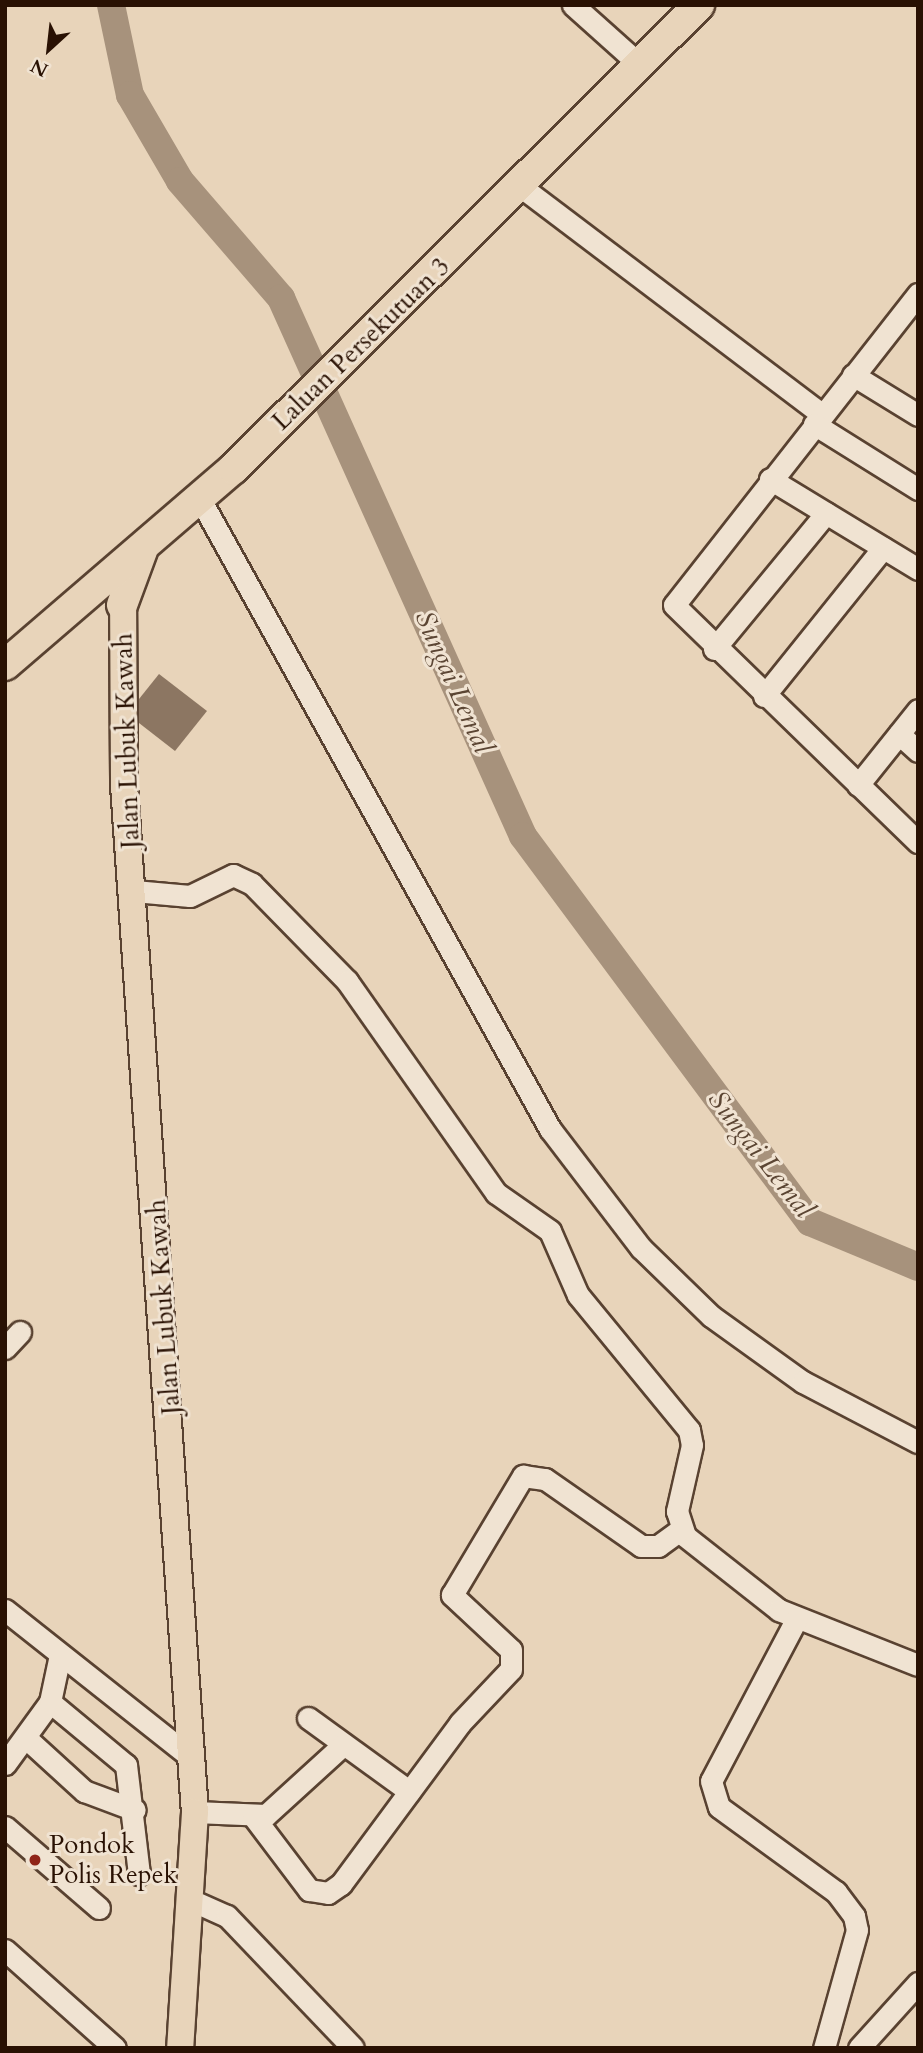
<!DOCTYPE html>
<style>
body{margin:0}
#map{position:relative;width:923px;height:2053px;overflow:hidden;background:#e8d4ba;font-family:Cardo,serif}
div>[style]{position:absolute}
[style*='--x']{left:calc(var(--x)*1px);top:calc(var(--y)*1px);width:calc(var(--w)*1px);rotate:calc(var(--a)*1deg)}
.river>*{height:28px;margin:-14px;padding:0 14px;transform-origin:14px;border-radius:14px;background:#a7927c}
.building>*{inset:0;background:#8c7662}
.roads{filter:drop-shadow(2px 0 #594231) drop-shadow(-2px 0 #594231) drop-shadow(0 2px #594231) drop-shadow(0 -2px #594231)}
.minor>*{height:21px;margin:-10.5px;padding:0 10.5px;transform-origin:10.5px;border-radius:10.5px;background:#f0e3d2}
.major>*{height:26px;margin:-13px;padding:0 13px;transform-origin:13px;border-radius:13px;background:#e8d4ba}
.highway>*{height:30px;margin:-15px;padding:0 15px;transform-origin:15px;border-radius:15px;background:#e8d4ba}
.dots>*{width:19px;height:19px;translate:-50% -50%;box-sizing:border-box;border:4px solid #f0e3d2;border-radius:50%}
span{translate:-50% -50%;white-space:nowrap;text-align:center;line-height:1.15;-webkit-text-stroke:6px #f0e3d2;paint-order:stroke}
.street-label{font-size:26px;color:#291103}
.poi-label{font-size:26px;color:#291103}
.left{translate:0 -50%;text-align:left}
.water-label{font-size:28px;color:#5b4533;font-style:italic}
.frame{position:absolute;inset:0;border:7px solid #291103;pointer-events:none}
.north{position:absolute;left:14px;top:14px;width:70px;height:70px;-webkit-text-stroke:5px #f0e3d2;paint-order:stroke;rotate:207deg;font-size:19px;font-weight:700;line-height:28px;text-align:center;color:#291103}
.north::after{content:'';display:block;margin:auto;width:24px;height:32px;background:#291103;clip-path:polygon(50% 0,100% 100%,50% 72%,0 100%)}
</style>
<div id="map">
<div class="river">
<div style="--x:111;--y:5;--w:92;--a:78.1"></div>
<div style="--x:130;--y:95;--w:99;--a:59.8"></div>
<div style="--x:180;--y:181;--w:155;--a:49.2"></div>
<div style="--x:281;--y:298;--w:590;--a:65.78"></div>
<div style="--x:523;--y:836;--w:481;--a:53.4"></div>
<div style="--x:810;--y:1222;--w:117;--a:22.6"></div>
</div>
<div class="building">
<div style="clip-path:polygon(159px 674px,207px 711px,175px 751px,139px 723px,139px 699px)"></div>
</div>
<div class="roads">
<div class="minor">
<div style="--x:573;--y:5;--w:89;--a:41.8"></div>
<div style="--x:520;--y:186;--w:378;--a:37.1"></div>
<div style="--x:918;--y:294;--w:395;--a:128.1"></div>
<div style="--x:674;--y:605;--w:340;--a:44.2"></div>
<div style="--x:853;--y:375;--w:76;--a:31.6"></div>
<div style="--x:814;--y:424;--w:123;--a:32"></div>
<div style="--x:770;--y:479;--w:173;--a:31.3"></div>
<div style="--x:200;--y:499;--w:721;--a:60.95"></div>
<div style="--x:550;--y:1129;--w:150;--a:52.6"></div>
<div style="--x:641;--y:1248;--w:98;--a:44.2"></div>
<div style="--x:711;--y:1316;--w:113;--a:35.7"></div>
<div style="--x:803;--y:1382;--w:130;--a:27.6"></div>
<div style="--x:714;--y:649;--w:176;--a:-50.5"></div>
<div style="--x:764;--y:696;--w:190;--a:-51.2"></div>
<div style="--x:899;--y:734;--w:25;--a:42"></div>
<div style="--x:858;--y:785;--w:96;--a:-51.3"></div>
<div style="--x:134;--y:891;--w:56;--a:5.1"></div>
<div style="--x:190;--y:896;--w:48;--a:-26"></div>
<div style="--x:233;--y:875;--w:21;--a:25"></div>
<div style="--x:252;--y:884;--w:136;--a:45.6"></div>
<div style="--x:347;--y:981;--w:259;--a:54.9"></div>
<div style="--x:496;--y:1193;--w:66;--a:35.1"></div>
<div style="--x:550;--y:1231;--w:70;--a:66.4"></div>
<div style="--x:578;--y:1295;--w:175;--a:50.6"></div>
<div style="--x:689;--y:1430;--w:15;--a:79"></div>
<div style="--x:692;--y:1445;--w:68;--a:102.8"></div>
<div style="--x:677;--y:1511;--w:26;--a:72"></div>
<div style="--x:685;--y:1536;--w:120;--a:38.2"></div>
<div style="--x:779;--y:1610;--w:149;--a:21.6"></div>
<div style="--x:5;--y:1348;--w:22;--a:-47"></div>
<div style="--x:5;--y:1610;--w:240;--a:38.4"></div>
<div style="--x:797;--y:1618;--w:184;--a:117.8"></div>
<div style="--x:711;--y:1781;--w:27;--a:73"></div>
<div style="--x:719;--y:1807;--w:145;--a:36"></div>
<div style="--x:836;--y:1892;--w:30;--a:53"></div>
<div style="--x:854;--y:1916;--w:14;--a:78"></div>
<div style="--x:857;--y:1930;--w:123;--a:105.6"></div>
<div style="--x:50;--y:1702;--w:99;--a:39.7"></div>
<div style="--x:126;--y:1765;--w:110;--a:83.2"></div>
<div style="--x:308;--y:1718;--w:125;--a:35.9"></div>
<div style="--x:26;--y:1738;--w:79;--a:42.4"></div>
<div style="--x:84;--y:1791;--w:54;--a:20.4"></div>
<div style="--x:5;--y:1764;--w:77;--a:-54"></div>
<div style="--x:50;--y:1702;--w:48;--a:-78"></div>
<div style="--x:195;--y:1812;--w:71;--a:2.4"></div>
<div style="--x:266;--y:1815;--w:105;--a:-42.3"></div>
<div style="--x:253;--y:1816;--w:93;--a:52.9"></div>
<div style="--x:309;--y:1890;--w:19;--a:9"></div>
<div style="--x:328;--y:1893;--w:16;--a:-35"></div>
<div style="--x:341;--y:1884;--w:200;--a:-53.5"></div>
<div style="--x:460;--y:1723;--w:74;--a:-46.6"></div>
<div style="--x:511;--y:1669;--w:19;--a:-90"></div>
<div style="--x:511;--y:1650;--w:81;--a:-137"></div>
<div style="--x:452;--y:1595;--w:139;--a:-59.2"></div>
<div style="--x:523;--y:1476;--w:22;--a:8"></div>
<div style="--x:545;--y:1479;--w:117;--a:34.9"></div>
<div style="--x:641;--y:1546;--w:17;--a:0"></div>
<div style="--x:658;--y:1546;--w:29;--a:-36"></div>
<div style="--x:5;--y:1827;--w:124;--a:40.8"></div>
<div style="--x:193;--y:1901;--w:37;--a:24"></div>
<div style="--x:227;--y:1916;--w:182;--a:46.3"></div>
<div style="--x:5;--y:1950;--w:147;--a:41.7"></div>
<div style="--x:859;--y:2048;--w:88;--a:-47.8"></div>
</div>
<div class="major">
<div style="--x:123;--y:586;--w:199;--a:89.7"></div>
<div style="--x:124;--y:785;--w:1029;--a:86.05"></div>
<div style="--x:195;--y:1812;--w:236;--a:93.6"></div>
</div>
<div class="highway">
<div style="--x:122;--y:605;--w:58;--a:-69.7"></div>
<div style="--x:5;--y:665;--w:301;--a:-40.7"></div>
<div style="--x:233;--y:469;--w:658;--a:-44.88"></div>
</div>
</div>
<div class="dots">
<div style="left:35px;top:1860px;background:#8f2418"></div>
</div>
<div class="street-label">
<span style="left:361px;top:344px;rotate:-44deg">Laluan Persekutuan 3</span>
<span style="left:127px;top:741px;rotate:-92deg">Jalan Lubuk Kawah</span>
<span style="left:164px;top:1307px;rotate:-94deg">Jalan Lubuk Kawah</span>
</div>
<div class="poi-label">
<span class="left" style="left:49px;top:1860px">Pondok<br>Polis Repek</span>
</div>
<div class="water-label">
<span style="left:454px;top:682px;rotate:66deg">Sungai Lemal</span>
<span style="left:761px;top:1154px;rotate:52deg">Sungai Lemal</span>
</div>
<div class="frame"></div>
<div class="north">N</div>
</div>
